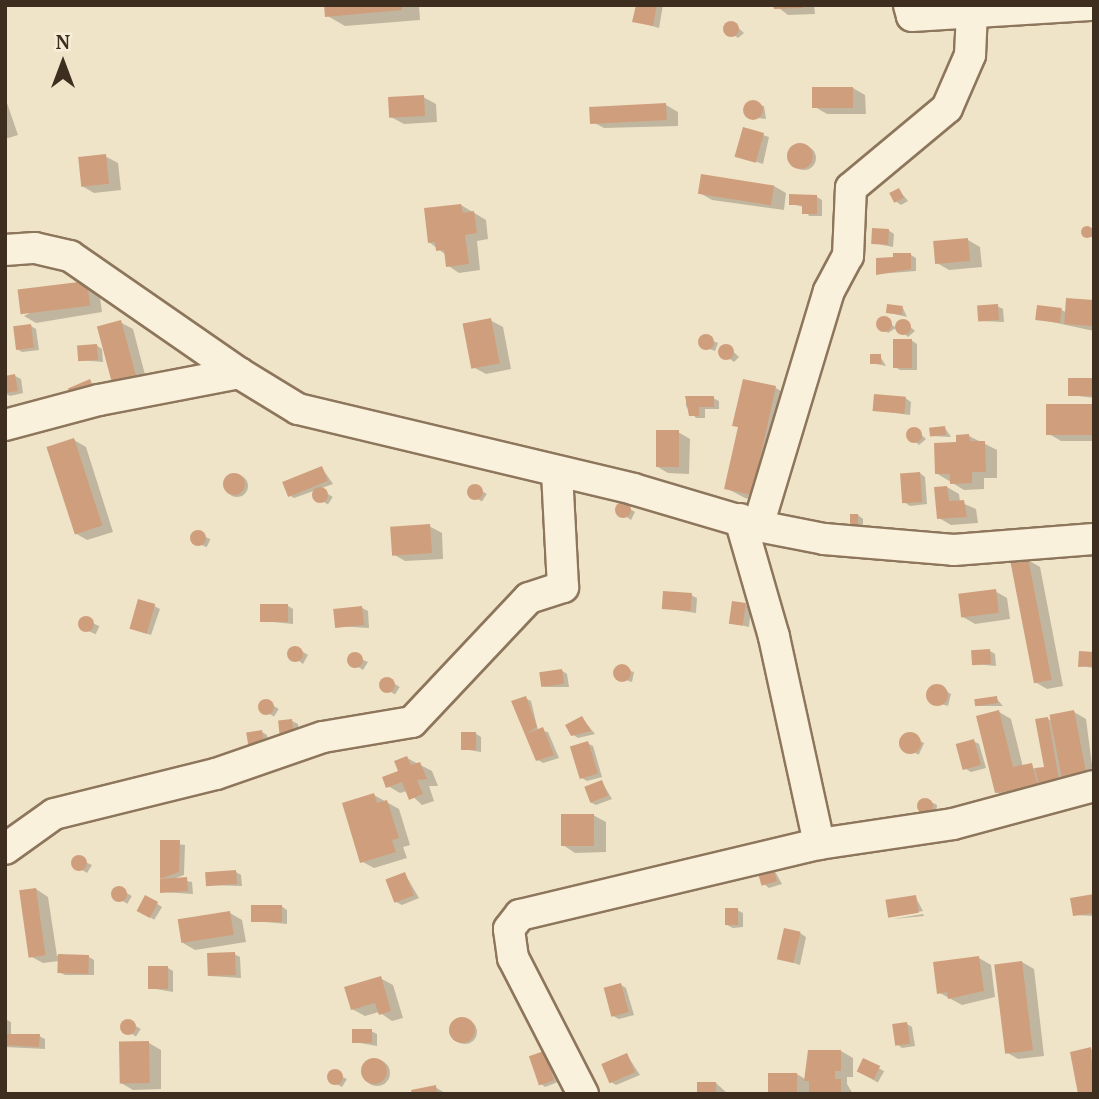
<!DOCTYPE html>
<style>
body{margin:0}
#map{position:relative;width:1099px;height:1099px;overflow:hidden;background:#f0e4c8;font-family:"PT Serif",serif}
div>[style]{position:absolute}
[style*='--x']{left:calc(var(--x)*1px);top:calc(var(--y)*1px);width:calc(var(--w)*1px);rotate:calc(var(--a)*1deg)}
.shadow>*{inset:0;background:#0003;transform-origin:0 0}
.round{border-radius:50%}
.building>*{inset:0;background:#cf9f7d;transform-origin:0 0}
.roads{filter:drop-shadow(2px 0 #8d765c) drop-shadow(-2px 0 #8d765c) drop-shadow(0 2px #8d765c) drop-shadow(0 -2px #8d765c)}
.minor>*{height:30px;margin:-15px;padding:0 15px;transform-origin:15px;border-radius:15px;background:#faf1dc}
span{translate:-50% -50%;white-space:nowrap;text-align:center;line-height:1.15;-webkit-text-stroke:6px #f7eed8;paint-order:stroke}
.frame{position:absolute;inset:0;border:7px solid #3d2e20;pointer-events:none}
.north{position:absolute;left:28px;top:28px;width:70px;height:70px;-webkit-text-stroke:5px #f7eed8;paint-order:stroke;rotate:0deg;font-size:19px;font-weight:700;line-height:28px;text-align:center;color:#3d2e20}
.north::after{content:'';display:block;margin:auto;width:24px;height:32px;background:#3d2e20;clip-path:polygon(50% 0,100% 100%,50% 72%,0 100%)}
</style>
<div id="map">
<div class="shadow">
<div style="clip-path:polygon(325px 5px,419px 5px,420px 20px,345px 26px,326px 15px)"></div>
<div style="clip-path:polygon(637px 5px,663px 5px,659px 28px,634px 21px)"></div>
<div style="clip-path:polygon(775px 5px,814px 5px,815px 14px,788px 15px)"></div>
<div style="clip-path:polygon(732px 22px,744px 33px,738px 38px,725px 28px)"></div>
<div style="clip-path:polygon(853px 88px,865px 95px,866px 114px,827px 114px,815px 107px)"></div>
<div style="clip-path:polygon(5px 97px,18px 135px,5px 139px)"></div>
<div style="clip-path:polygon(423px 97px,436px 104px,437px 122px,404px 124px,391px 117px)"></div>
<div style="clip-path:polygon(750px 102px,764px 106px,766px 119px,748px 117px,746px 106px)"></div>
<div style="clip-path:polygon(666px 105px,678px 112px,678px 126px,604px 128px,591px 121px)"></div>
<div style="clip-path:polygon(745px 129px,769px 137px,763px 164px,738px 156px)"></div>
<div class="round" style="left:792px;top:146px;width:24px;height:24px"></div>
<div style="clip-path:polygon(105px 156px,118px 163px,121px 190px,94px 193px,82px 186px)"></div>
<div style="clip-path:polygon(702px 176px,774px 186px,786px 193px,784px 210px,712px 200px,700px 193px)"></div>
<div style="clip-path:polygon(899px 190px,908px 201px,901px 205px,895px 201px)"></div>
<div style="clip-path:polygon(817px 197px,822px 200px,822px 216px,809px 216px,804px 207px,791px 204px)"></div>
<div style="clip-path:polygon(461px 205px,486px 220px,488px 239px,477px 241px,480px 270px,459px 273px,447px 265px,446px 255px,429px 242px)"></div>
<div style="clip-path:polygon(1086px 228px,1094px 233px,1094px 239px,1083px 232px)"></div>
<div style="clip-path:polygon(888px 230px,894px 234px,893px 247px,873px 243px)"></div>
<div style="clip-path:polygon(968px 240px,980px 247px,982px 267px,949px 270px,937px 263px)"></div>
<div style="clip-path:polygon(911px 255px,916px 258px,916px 271px,878px 274px)"></div>
<div style="clip-path:polygon(86px 283px,99px 290px,102px 312px,36px 323px,24px 316px)"></div>
<div style="clip-path:polygon(1094px 302px,1094px 331px,1038px 319px,1062px 310px,1067px 313px)"></div>
<div style="clip-path:polygon(997px 306px,1003px 309px,1004px 322px,980px 321px)"></div>
<div style="clip-path:polygon(903px 308px,907px 317px,887px 312px)"></div>
<div style="clip-path:polygon(884px 318px,896px 328px,888px 333px,878px 324px)"></div>
<div style="clip-path:polygon(490px 320px,503px 327px,511px 369px,486px 374px,473px 367px)"></div>
<div style="clip-path:polygon(904px 321px,915px 331px,908px 337px,897px 327px)"></div>
<div style="clip-path:polygon(120px 322px,133px 329px,148px 386px,127px 391px)"></div>
<div style="clip-path:polygon(31px 326px,36px 329px,39px 350px,22px 352px,17px 349px)"></div>
<div style="clip-path:polygon(703px 337px,718px 343px,715px 351px,701px 346px)"></div>
<div style="clip-path:polygon(911px 340px,917px 344px,917px 370px,900px 370px,895px 367px)"></div>
<div style="clip-path:polygon(96px 345px,102px 349px,103px 362px,80px 360px)"></div>
<div style="clip-path:polygon(727px 346px,739px 357px,734px 362px,721px 352px)"></div>
<div style="clip-path:polygon(880px 356px,886px 366px,871px 363px)"></div>
<div style="clip-path:polygon(15px 376px,21px 379px,23px 393px,10px 396px,5px 393px)"></div>
<div style="clip-path:polygon(1094px 379px,1094px 398px,1071px 395px)"></div>
<div style="clip-path:polygon(744px 381px,776px 388px,794px 399px,771px 504px,745px 498px,726px 488px,740px 428px,734px 425px)"></div>
<div style="clip-path:polygon(686px 398px,713px 398px,719px 401px,719px 409px,705px 409px,705px 418px,696px 418px,686px 406px)"></div>
<div style="clip-path:polygon(905px 398px,911px 402px,910px 415px,874px 410px)"></div>
<div style="clip-path:polygon(1094px 405px,1094px 441px,1061px 441px,1049px 434px)"></div>
<div style="clip-path:polygon(945px 428px,951px 437px,932px 436px)"></div>
<div style="clip-path:polygon(915px 429px,926px 439px,919px 445px,908px 435px)"></div>
<div style="clip-path:polygon(678px 432px,690px 439px,689px 474px,668px 473px,656px 466px)"></div>
<div style="clip-path:polygon(969px 436px,997px 450px,997px 478px,984px 478px,984px 489px,964px 490px,936px 473px)"></div>
<div style="clip-path:polygon(74px 440px,86px 447px,113px 532px,87px 540px,75px 533px)"></div>
<div style="clip-path:polygon(322px 468px,333px 484px,294px 498px,289px 495px)"></div>
<div style="clip-path:polygon(920px 473px,925px 477px,927px 504px,910px 506px,904px 502px)"></div>
<div class="round" style="left:226px;top:475px;width:22px;height:22px"></div>
<div style="left:474px;top:486px;width:15px;height:9px;rotate:32deg"></div>
<div style="clip-path:polygon(947px 487px,959px 494px,960px 502px,976px 509px,978px 523px,951px 525px,939px 518px)"></div>
<div style="left:320px;top:489px;width:15px;height:9px;rotate:32deg"></div>
<div style="clip-path:polygon(622px 504px,635px 512px,631px 520px,617px 510px)"></div>
<div style="clip-path:polygon(858px 515px,863px 519px,863px 528px,852px 525px)"></div>
<div style="clip-path:polygon(429px 526px,442px 533px,443px 559px,405px 561px,393px 554px)"></div>
<div style="left:195px;top:532px;width:17px;height:9px;rotate:25deg"></div>
<div style="clip-path:polygon(1028px 560px,1040px 567px,1063px 686px,1047px 689px,1035px 682px)"></div>
<div style="clip-path:polygon(995px 591px,1007px 598px,1010px 619px,975px 624px,963px 617px)"></div>
<div style="clip-path:polygon(691px 595px,697px 598px,696px 613px,663px 608px)"></div>
<div style="clip-path:polygon(745px 604px,751px 608px,749px 627px,732px 623px)"></div>
<div style="clip-path:polygon(154px 606px,160px 609px,151px 635px,135px 630px)"></div>
<div style="clip-path:polygon(288px 606px,293px 609px,293px 624px,262px 621px)"></div>
<div style="clip-path:polygon(362px 608px,368px 611px,369px 628px,336px 626px)"></div>
<div style="left:84px;top:619px;width:17px;height:9px;rotate:25deg"></div>
<div style="clip-path:polygon(295px 647px,308px 655px,303px 664px,290px 654px)"></div>
<div style="clip-path:polygon(990px 651px,995px 654px,996px 666px,974px 664px)"></div>
<div style="clip-path:polygon(1094px 654px,1094px 668px,1080px 666px)"></div>
<div style="clip-path:polygon(352px 655px,368px 662px,363px 670px,349px 661px)"></div>
<div style="clip-path:polygon(617px 668px,634px 672px,632px 682px,616px 677px)"></div>
<div style="clip-path:polygon(561px 670px,567px 674px,569px 687px,544px 687px)"></div>
<div style="left:387px;top:679px;width:15px;height:9px;rotate:32deg"></div>
<div style="clip-path:polygon(937px 686px,951px 694px,948px 706px,931px 701px,932px 688px)"></div>
<div style="clip-path:polygon(525px 698px,531px 701px,538px 730px,548px 732px,559px 758px,543px 763px,538px 760px,514px 702px)"></div>
<div style="clip-path:polygon(996px 698px,1003px 706px,977px 706px)"></div>
<div style="left:266px;top:701px;width:15px;height:9px;rotate:32deg"></div>
<div style="clip-path:polygon(999px 712px,1011px 719px,1023px 767px,1040px 769px,1046px 768px,1048px 719px,1053px 721px,1074px 712px,1086px 719px,1094px 780px,1008px 799px,996px 792px)"></div>
<div style="clip-path:polygon(582px 718px,595px 734px,578px 738px,572px 734px)"></div>
<div style="clip-path:polygon(292px 721px,298px 724px,299px 740px,286px 741px)"></div>
<div style="clip-path:polygon(262px 732px,267px 735px,270px 751px,257px 753px)"></div>
<div style="clip-path:polygon(475px 733px,481px 737px,481px 752px,463px 749px)"></div>
<div style="left:907px;top:735px;width:19px;height:13px;rotate:25deg"></div>
<div style="clip-path:polygon(973px 741px,979px 744px,986px 768px,971px 772px,966px 769px)"></div>
<div style="clip-path:polygon(587px 743px,593px 746px,602px 777px,587px 781px,582px 778px)"></div>
<div style="clip-path:polygon(407px 758px,432px 771px,438px 786px,429px 786px,434px 801px,422px 805px,407px 791px,400px 793px,388px 786px)"></div>
<div style="clip-path:polygon(602px 782px,612px 799px,596px 805px,590px 802px)"></div>
<div style="clip-path:polygon(374px 795px,399px 809px,410px 845px,403px 847px,407px 858px,374px 868px,361px 861px)"></div>
<div style="clip-path:polygon(925px 799px,937px 805px,936px 815px,921px 812px,919px 802px)"></div>
<div style="clip-path:polygon(593px 815px,606px 822px,606px 852px,575px 853px,563px 845px)"></div>
<div style="clip-path:polygon(162px 842px,185px 845px,184px 875px,173px 879px,192px 882px,193px 894px,162px 892px)"></div>
<div style="clip-path:polygon(76px 858px,92px 865px,87px 873px,73px 864px)"></div>
<div style="clip-path:polygon(772px 866px,782px 884px,769px 888px,764px 884px)"></div>
<div style="clip-path:polygon(236px 872px,241px 875px,242px 886px,208px 885px)"></div>
<div style="clip-path:polygon(405px 874px,419px 898px,402px 905px,396px 902px)"></div>
<div style="left:118px;top:888px;width:16px;height:9px;rotate:30deg"></div>
<div style="clip-path:polygon(36px 889px,48px 897px,57px 956px,89px 957px,94px 960px,94px 975px,65px 975px,59px 972px,59px 961px,43px 963px,30px 956px)"></div>
<div style="clip-path:polygon(915px 896px,923px 911px,890px 917px)"></div>
<div style="clip-path:polygon(1094px 896px,1094px 916px,1074px 915px)"></div>
<div style="left:146px;top:897px;width:19px;height:15px;rotate:32deg"></div>
<div style="clip-path:polygon(281px 906px,287px 910px,287px 924px,253px 921px)"></div>
<div style="clip-path:polygon(737px 910px,743px 913px,743px 927px,733px 928px,727px 925px)"></div>
<div style="clip-path:polygon(230px 913px,242px 920px,246px 942px,195px 950px,183px 943px)"></div>
<div style="clip-path:polygon(923px 914px,924px 916px,893px 919px)"></div>
<div style="clip-path:polygon(800px 933px,806px 937px,800px 965px,779px 958px)"></div>
<div style="clip-path:polygon(234px 954px,240px 957px,241px 978px,210px 976px)"></div>
<div style="clip-path:polygon(979px 958px,991px 965px,995px 997px,962px 1005px,938px 992px)"></div>
<div style="clip-path:polygon(1022px 962px,1034px 969px,1044px 1056px,1018px 1059px,1006px 1052px)"></div>
<div style="clip-path:polygon(168px 968px,173px 971px,173px 992px,150px 988px)"></div>
<div style="clip-path:polygon(380px 978px,393px 985px,403px 1018px,392px 1021px,379px 1012px,365px 1016px,352px 1009px)"></div>
<div style="clip-path:polygon(621px 985px,626px 988px,634px 1015px,619px 1019px,613px 1016px)"></div>
<div style="clip-path:polygon(5px 1019px,11px 1022px,11px 1035px,39px 1036px,45px 1039px,45px 1049px,5px 1047px)"></div>
<div class="round" style="left:453px;top:1020px;width:24px;height:24px"></div>
<div style="left:128px;top:1021px;width:15px;height:9px;rotate:32deg"></div>
<div style="clip-path:polygon(907px 1024px,912px 1027px,915px 1046px,902px 1048px,897px 1044px)"></div>
<div style="clip-path:polygon(371px 1031px,377px 1034px,377px 1046px,354px 1042px)"></div>
<div style="clip-path:polygon(149px 1043px,161px 1050px,161px 1089px,133px 1090px,121px 1083px)"></div>
<div style="clip-path:polygon(1091px 1049px,1094px 1051px,1094px 1094px)"></div>
<div style="clip-path:polygon(841px 1051px,853px 1058px,853px 1077px,847px 1077px,847px 1084px,853px 1094px,771px 1094px,797px 1074px,808px 1081px)"></div>
<div style="clip-path:polygon(544px 1053px,550px 1056px,558px 1082px,545px 1087px,540px 1083px)"></div>
<div style="clip-path:polygon(627px 1055px,640px 1075px,616px 1085px,611px 1082px)"></div>
<div style="left:864px;top:1060px;width:23px;height:13px;rotate:29deg"></div>
<div class="round" style="left:364px;top:1060px;width:26px;height:26px"></div>
<div style="clip-path:polygon(332px 1072px,347px 1079px,342px 1087px,329px 1080px)"></div>
<div style="clip-path:polygon(716px 1083px,728px 1094px,699px 1094px)"></div>
<div style="clip-path:polygon(435px 1087px,447px 1094px,413px 1094px)"></div>
</div>
<div class="building">
<div style="clip-path:polygon(324px 5px,402px 5px,402px 10px,325px 17px)"></div>
<div style="clip-path:polygon(636px 5px,657px 5px,653px 26px,632px 22px)"></div>
<div style="clip-path:polygon(773px 5px,803px 5px,803px 8px,774px 9px)"></div>
<div class="round" style="left:723px;top:21px;width:16px;height:16px"></div>
<div style="left:812px;top:87px;width:41px;height:21px"></div>
<div style="left:424px;top:95px;width:21px;height:36px;rotate:87deg"></div>
<div class="round" style="left:743px;top:100px;width:20px;height:20px"></div>
<div style="left:666px;top:103px;width:17px;height:77px;rotate:87deg"></div>
<div style="left:743px;top:127px;width:22px;height:31px;rotate:16deg"></div>
<div class="round" style="left:787px;top:143px;width:26px;height:26px"></div>
<div style="left:106px;top:154px;width:30px;height:28px;rotate:84deg"></div>
<div style="left:701px;top:174px;width:74px;height:20px;rotate:9deg"></div>
<div style="left:899px;top:188px;width:11px;height:11px;rotate:63deg"></div>
<div style="clip-path:polygon(789px 194px,817px 195px,817px 214px,802px 214px,802px 205px,789px 205px)"></div>
<div style="clip-path:polygon(461px 204px,463px 213px,474px 211px,477px 233px,465px 235px,469px 264px,446px 267px,444px 250px,436px 251px,435px 242px,428px 243px,424px 208px)"></div>
<div class="round" style="left:1081px;top:226px;width:12px;height:12px"></div>
<div style="left:872px;top:228px;width:17px;height:16px;rotate:3deg"></div>
<div style="left:968px;top:238px;width:23px;height:35px;rotate:85deg"></div>
<div style="clip-path:polygon(893px 253px,911px 253px,911px 269px,876px 275px,876px 258px,893px 257px)"></div>
<div style="left:87px;top:281px;width:25px;height:70px;rotate:83deg"></div>
<div style="left:1066px;top:298px;width:28px;height:26px;rotate:4deg"></div>
<div style="left:887px;top:304px;width:16px;height:9px;rotate:7deg"></div>
<div style="left:998px;top:304px;width:16px;height:21px;rotate:86deg"></div>
<div style="left:1037px;top:305px;width:25px;height:15px;rotate:7deg"></div>
<div class="round" style="left:876px;top:316px;width:16px;height:16px"></div>
<div style="left:491px;top:318px;width:46px;height:29px;rotate:79deg"></div>
<div class="round" style="left:895px;top:319px;width:16px;height:16px"></div>
<div style="left:121px;top:320px;width:61px;height:25px;rotate:75deg"></div>
<div style="left:31px;top:324px;width:24px;height:18px;rotate:83deg"></div>
<div class="round" style="left:698px;top:334px;width:16px;height:16px"></div>
<div style="left:893px;top:339px;width:19px;height:29px"></div>
<div class="round" style="left:718px;top:344px;width:16px;height:16px"></div>
<div style="left:97px;top:344px;width:16px;height:20px;rotate:86deg"></div>
<div style="left:870px;top:354px;width:11px;height:10px"></div>
<div style="clip-path:polygon(15px 374px,18px 391px,5px 393px,5px 376px)"></div>
<div style="left:1068px;top:378px;width:26px;height:18px"></div>
<div style="left:90px;top:379px;width:13px;height:24px;rotate:67deg"></div>
<div style="clip-path:polygon(743px 379px,776px 386px,752px 495px,724px 489px,738px 427px,732px 426px)"></div>
<div style="left:874px;top:394px;width:32px;height:17px;rotate:5deg"></div>
<div style="clip-path:polygon(685px 396px,714px 396px,714px 407px,699px 407px,699px 416px,689px 416px)"></div>
<div style="left:1046px;top:404px;width:48px;height:31px"></div>
<div style="left:945px;top:426px;width:9px;height:16px;rotate:84deg"></div>
<div class="round" style="left:906px;top:427px;width:16px;height:16px"></div>
<div style="left:656px;top:430px;width:23px;height:37px"></div>
<div style="clip-path:polygon(969px 434px,970px 441px,985px 441px,986px 472px,972px 472px,972px 483px,950px 484px,950px 474px,935px 474px,934px 443px,956px 442px,956px 435px)"></div>
<div style="left:74px;top:438px;width:92px;height:29px;rotate:72deg"></div>
<div style="left:322px;top:466px;width:16px;height:43px;rotate:68deg"></div>
<div style="left:920px;top:472px;width:30px;height:20px;rotate:86deg"></div>
<div class="round" style="left:223px;top:473px;width:22px;height:22px"></div>
<div class="round" style="left:467px;top:484px;width:16px;height:16px"></div>
<div style="clip-path:polygon(947px 486px,949px 501px,964px 500px,967px 517px,937px 519px,934px 487px)"></div>
<div class="round" style="left:312px;top:487px;width:16px;height:16px"></div>
<div class="round" style="left:615px;top:502px;width:16px;height:16px"></div>
<div style="left:850px;top:514px;width:8px;height:12px"></div>
<div style="left:430px;top:524px;width:29px;height:40px;rotate:86deg"></div>
<div class="round" style="left:190px;top:530px;width:16px;height:16px"></div>
<div style="left:1028px;top:558px;width:124px;height:18px;rotate:79deg"></div>
<div style="left:996px;top:589px;width:24px;height:38px;rotate:83deg"></div>
<div style="left:663px;top:591px;width:29px;height:18px;rotate:4deg"></div>
<div style="left:138px;top:599px;width:18px;height:31px;rotate:16deg"></div>
<div style="left:732px;top:601px;width:14px;height:23px;rotate:8deg"></div>
<div style="left:260px;top:604px;width:28px;height:18px"></div>
<div style="left:362px;top:606px;width:19px;height:29px;rotate:84deg"></div>
<div class="round" style="left:78px;top:616px;width:16px;height:16px"></div>
<div class="round" style="left:287px;top:646px;width:16px;height:16px"></div>
<div style="left:990px;top:649px;width:15px;height:19px;rotate:86deg"></div>
<div style="clip-path:polygon(1079px 651px,1094px 652px,1094px 666px,1078px 667px)"></div>
<div class="round" style="left:347px;top:652px;width:16px;height:16px"></div>
<div class="round" style="left:613px;top:664px;width:18px;height:18px"></div>
<div style="left:562px;top:669px;width:15px;height:23px;rotate:82deg"></div>
<div class="round" style="left:379px;top:677px;width:16px;height:16px"></div>
<div class="round" style="left:926px;top:684px;width:22px;height:22px"></div>
<div style="clip-path:polygon(526px 696px,537px 727px,526px 734px,543px 727px,554px 755px,536px 761px,511px 701px)"></div>
<div style="left:997px;top:696px;width:7px;height:23px;rotate:82deg"></div>
<div class="round" style="left:258px;top:699px;width:16px;height:16px"></div>
<div style="clip-path:polygon(999px 710px,1013px 767px,1032px 763px,1038px 787px,995px 793px,976px 716px)"></div>
<div style="left:1074px;top:710px;width:64px;height:25px;rotate:79deg"></div>
<div style="clip-path:polygon(582px 716px,591px 731px,571px 736px,565px 725px)"></div>
<div style="clip-path:polygon(1048px 717px,1059px 779px,1038px 783px,1035px 768px,1044px 767px,1035px 719px)"></div>
<div style="left:292px;top:719px;width:19px;height:14px;rotate:84deg"></div>
<div style="left:262px;top:730px;width:18px;height:16px;rotate:81deg"></div>
<div style="left:461px;top:732px;width:15px;height:18px"></div>
<div class="round" style="left:899px;top:732px;width:22px;height:22px"></div>
<div style="left:974px;top:739px;width:27px;height:19px;rotate:75deg"></div>
<div style="left:588px;top:741px;width:34px;height:19px;rotate:73deg"></div>
<div style="clip-path:polygon(407px 756px,411px 765px,420px 762px,427px 779px,417px 780px,423px 794px,409px 800px,402px 782px,386px 788px,382px 777px,398px 771px,394px 761px)"></div>
<div style="left:602px;top:780px;width:17px;height:19px;rotate:69deg"></div>
<div style="clip-path:polygon(374px 793px,377px 803px,387px 800px,399px 838px,392px 840px,396px 852px,360px 863px,342px 803px)"></div>
<div class="round" style="left:917px;top:798px;width:16px;height:16px"></div>
<div style="left:561px;top:814px;width:33px;height:32px"></div>
<div style="clip-path:polygon(160px 840px,180px 840px,179px 872px,160px 879px,187px 877px,188px 891px,160px 893px)"></div>
<div class="round" style="left:71px;top:855px;width:16px;height:16px"></div>
<div style="left:772px;top:864px;width:18px;height:16px;rotate:74deg"></div>
<div style="left:236px;top:870px;width:14px;height:31px;rotate:86deg"></div>
<div style="left:405px;top:872px;width:25px;height:21px;rotate:69deg"></div>
<div class="round" style="left:111px;top:886px;width:16px;height:16px"></div>
<div style="left:36px;top:888px;width:68px;height:17px;rotate:82deg"></div>
<div style="clip-path:polygon(1094px 894px,1094px 913px,1073px 916px,1070px 898px)"></div>
<div style="left:145px;top:895px;width:15px;height:18px;rotate:28deg"></div>
<div style="left:916px;top:895px;width:18px;height:31px;rotate:81deg"></div>
<div style="left:251px;top:905px;width:31px;height:17px"></div>
<div style="left:738px;top:908px;width:17px;height:13px;rotate:90deg"></div>
<div style="left:230px;top:911px;width:24px;height:53px;rotate:81deg"></div>
<div style="left:784px;top:928px;width:17px;height:32px;rotate:13deg"></div>
<div style="left:235px;top:952px;width:23px;height:28px;rotate:88deg"></div>
<div style="left:58px;top:954px;width:31px;height:19px;rotate:2deg"></div>
<div style="clip-path:polygon(979px 956px,984px 991px,948px 999px,947px 992px,937px 994px,933px 962px)"></div>
<div style="left:1022px;top:961px;width:90px;height:28px;rotate:83deg"></div>
<div style="left:168px;top:966px;width:23px;height:20px;rotate:90deg"></div>
<div style="clip-path:polygon(381px 976px,391px 1011px,379px 1015px,375px 1003px,351px 1010px,344px 987px)"></div>
<div style="left:621px;top:983px;width:30px;height:18px;rotate:75deg"></div>
<div class="round" style="left:449px;top:1017px;width:26px;height:26px"></div>
<div class="round" style="left:120px;top:1019px;width:16px;height:16px"></div>
<div style="left:907px;top:1022px;width:22px;height:15px;rotate:82deg"></div>
<div style="left:352px;top:1029px;width:20px;height:14px"></div>
<div style="clip-path:polygon(5px 1034px,40px 1034px,39px 1047px,5px 1045px)"></div>
<div style="left:149px;top:1041px;width:42px;height:30px;rotate:89deg"></div>
<div style="clip-path:polygon(1091px 1047px,1094px 1094px,1078px 1094px,1070px 1052px)"></div>
<div style="clip-path:polygon(808px 1050px,841px 1050px,841px 1071px,835px 1071px,835px 1079px,841px 1079px,841px 1094px,809px 1094px,809px 1081px,804px 1081px)"></div>
<div style="left:544px;top:1051px;width:31px;height:16px;rotate:71deg"></div>
<div style="left:627px;top:1053px;width:21px;height:28px;rotate:67deg"></div>
<div style="left:863px;top:1058px;width:19px;height:15px;rotate:25deg"></div>
<div class="round" style="left:361px;top:1058px;width:26px;height:26px"></div>
<div class="round" style="left:327px;top:1069px;width:16px;height:16px"></div>
<div style="left:768px;top:1073px;width:29px;height:21px"></div>
<div style="left:697px;top:1082px;width:19px;height:12px"></div>
<div style="clip-path:polygon(436px 1085px,437px 1094px,412px 1094px,411px 1090px)"></div>
</div>
<div class="roads">
<div class="minor">
<div style="--x:909;--y:5;--w:11;--a:75"></div>
<div style="--x:912;--y:16;--w:182;--a:-3.5"></div>
<div style="--x:5;--y:250;--w:30;--a:-4"></div>
<div style="--x:35;--y:248;--w:36;--a:13"></div>
<div style="--x:70;--y:256;--w:206;--a:34.7"></div>
<div style="--x:5;--y:425;--w:97;--a:-14.9"></div>
<div style="--x:99;--y:400;--w:143;--a:-10.9"></div>
<div style="--x:239;--y:373;--w:69;--a:31.4"></div>
<div style="--x:298;--y:409;--w:344;--a:13.4"></div>
<div style="--x:633;--y:489;--w:130;--a:16.5"></div>
<div style="--x:758;--y:526;--w:67;--a:11.1"></div>
<div style="--x:824;--y:539;--w:130;--a:4.8"></div>
<div style="--x:954;--y:550;--w:140;--a:-4.5"></div>
<div style="--x:740;--y:519;--w:123;--a:73.9"></div>
<div style="--x:774;--y:637;--w:212;--a:77.7"></div>
<div style="--x:758;--y:526;--w:245;--a:-73.2"></div>
<div style="--x:829;--y:291;--w:40;--a:-62"></div>
<div style="--x:848;--y:256;--w:68;--a:-87.5"></div>
<div style="--x:851;--y:188;--w:125;--a:-39.8"></div>
<div style="--x:947;--y:108;--w:58;--a:-66.5"></div>
<div style="--x:970;--y:55;--w:43;--a:-87.3"></div>
<div style="--x:5;--y:849;--w:60;--a:-35.5"></div>
<div style="--x:54;--y:814;--w:167;--a:-13.9"></div>
<div style="--x:216;--y:774;--w:113;--a:-19.1"></div>
<div style="--x:323;--y:737;--w:90;--a:-9.6"></div>
<div style="--x:412;--y:722;--w:170;--a:-46.7"></div>
<div style="--x:529;--y:598;--w:36;--a:-18"></div>
<div style="--x:563;--y:587;--w:115;--a:-93"></div>
<div style="--x:583;--y:1094;--w:153;--a:-117.2"></div>
<div style="--x:513;--y:958;--w:29;--a:-98"></div>
<div style="--x:509;--y:929;--w:18;--a:-52"></div>
<div style="--x:520;--y:915;--w:307;--a:-13.4"></div>
<div style="--x:819;--y:844;--w:135;--a:-8.5"></div>
<div style="--x:953;--y:824;--w:146;--a:-15.1"></div>
</div>
</div>
<div class="frame"></div>
<div class="north">N</div>
</div>
